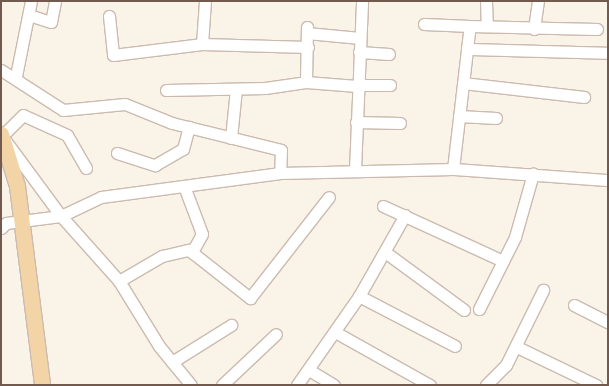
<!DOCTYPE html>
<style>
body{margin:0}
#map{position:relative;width:609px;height:386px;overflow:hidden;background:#faf3e8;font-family:Mulish,sans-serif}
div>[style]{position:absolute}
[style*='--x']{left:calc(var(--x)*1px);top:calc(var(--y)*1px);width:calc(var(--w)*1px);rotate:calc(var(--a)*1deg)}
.roads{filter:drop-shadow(1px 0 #cbbbaf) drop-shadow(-1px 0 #cbbbaf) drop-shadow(0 1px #cbbbaf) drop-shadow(0 -1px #cbbbaf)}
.minor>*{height:11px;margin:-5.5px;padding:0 5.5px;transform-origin:5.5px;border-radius:5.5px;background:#fff}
.major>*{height:15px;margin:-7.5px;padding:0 7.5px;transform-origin:7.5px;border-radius:7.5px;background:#f2d4a7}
span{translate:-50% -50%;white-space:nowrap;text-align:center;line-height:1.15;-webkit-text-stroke:4.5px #fdf7ee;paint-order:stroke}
.frame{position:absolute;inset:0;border:2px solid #725a4f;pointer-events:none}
</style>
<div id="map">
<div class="roads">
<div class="minor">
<div style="--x:486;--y:1;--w:25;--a:88"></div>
<div style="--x:29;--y:15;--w:23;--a:18"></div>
<div style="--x:51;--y:22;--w:21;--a:-79"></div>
<div style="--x:109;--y:16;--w:39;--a:84"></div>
<div style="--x:113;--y:55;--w:90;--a:-7"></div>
<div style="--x:202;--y:44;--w:106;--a:1.6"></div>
<div style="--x:424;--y:24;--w:46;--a:2.5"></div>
<div style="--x:534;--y:29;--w:28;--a:-82"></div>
<div style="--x:307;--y:33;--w:53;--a:5.4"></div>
<div style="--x:202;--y:44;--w:43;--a:-86"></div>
<div style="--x:467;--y:49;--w:23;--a:-83"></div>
<div style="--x:470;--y:26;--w:127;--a:1.4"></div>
<div style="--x:359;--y:52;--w:30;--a:4"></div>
<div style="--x:1;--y:70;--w:74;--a:32.8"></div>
<div style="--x:63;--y:110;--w:62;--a:-5.5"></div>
<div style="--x:125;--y:104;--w:51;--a:22"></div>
<div style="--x:172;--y:123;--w:112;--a:13.9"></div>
<div style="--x:281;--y:150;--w:23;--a:92"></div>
<div style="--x:16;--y:76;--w:76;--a:-78.7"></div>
<div style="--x:306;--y:82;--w:55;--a:-89"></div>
<div style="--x:463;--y:83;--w:122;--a:6.6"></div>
<div style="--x:357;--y:85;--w:33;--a:0"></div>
<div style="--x:166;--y:90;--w:99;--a:-1.2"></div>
<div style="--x:265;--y:88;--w:41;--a:-8.3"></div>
<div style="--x:306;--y:82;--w:51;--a:4.5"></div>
<div style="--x:459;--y:116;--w:37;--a:3"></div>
<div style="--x:356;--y:122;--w:44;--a:1.3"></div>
<div style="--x:231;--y:138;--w:49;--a:-84.2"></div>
<div style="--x:117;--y:153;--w:40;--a:18"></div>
<div style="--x:155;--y:165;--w:32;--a:-30"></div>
<div style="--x:183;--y:149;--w:23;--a:-75"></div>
<div style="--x:86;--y:168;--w:38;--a:-120"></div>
<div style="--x:67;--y:135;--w:48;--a:-155.6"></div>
<div style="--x:23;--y:115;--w:30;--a:135"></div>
<div style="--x:2;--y:136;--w:99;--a:53.6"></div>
<div style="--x:61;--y:216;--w:87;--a:48.3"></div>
<div style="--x:119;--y:281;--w:76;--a:58.4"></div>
<div style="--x:159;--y:346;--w:50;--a:50.6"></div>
<div style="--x:453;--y:169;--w:155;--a:4.1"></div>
<div style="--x:355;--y:170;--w:169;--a:-87.6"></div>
<div style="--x:184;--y:186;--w:51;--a:69.4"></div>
<div style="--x:202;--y:234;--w:21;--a:119"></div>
<div style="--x:383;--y:206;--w:132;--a:24.6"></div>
<div style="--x:1;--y:228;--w:7;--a:-45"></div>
<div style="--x:6;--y:223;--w:55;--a:-7.3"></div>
<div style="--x:61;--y:216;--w:44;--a:-25.4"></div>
<div style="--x:101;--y:197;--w:181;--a:-7.6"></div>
<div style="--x:280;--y:173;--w:173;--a:-1.3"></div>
<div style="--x:453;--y:169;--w:121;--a:-83.3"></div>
<div style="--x:467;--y:49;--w:141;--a:1.6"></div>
<div style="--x:385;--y:252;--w:98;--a:36.3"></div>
<div style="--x:119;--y:281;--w:50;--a:-30.2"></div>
<div style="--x:162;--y:256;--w:28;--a:-13"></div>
<div style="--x:189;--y:250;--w:78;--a:38.2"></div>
<div style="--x:250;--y:298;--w:128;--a:-52"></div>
<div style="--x:359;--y:296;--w:108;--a:27.5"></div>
<div style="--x:574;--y:305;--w:38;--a:27"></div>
<div style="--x:479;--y:309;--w:80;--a:-63.4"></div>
<div style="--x:515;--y:237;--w:66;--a:-74.1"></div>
<div style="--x:335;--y:332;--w:109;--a:29.2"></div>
<div style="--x:517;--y:347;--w:88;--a:25.7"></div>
<div style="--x:172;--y:362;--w:70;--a:-32.1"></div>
<div style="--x:309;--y:370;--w:29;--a:31"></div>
<div style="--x:222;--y:385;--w:74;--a:-43.4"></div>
<div style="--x:297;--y:385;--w:108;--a:-55.1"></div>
<div style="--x:359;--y:296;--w:93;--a:-60.4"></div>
<div style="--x:486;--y:385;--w:28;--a:-45"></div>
<div style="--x:506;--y:365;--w:84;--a:-63.7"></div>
</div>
<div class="major">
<div style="--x:1;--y:134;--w:54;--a:72.9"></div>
<div style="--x:17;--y:186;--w:201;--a:82.8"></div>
</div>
</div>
<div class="frame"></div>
</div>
